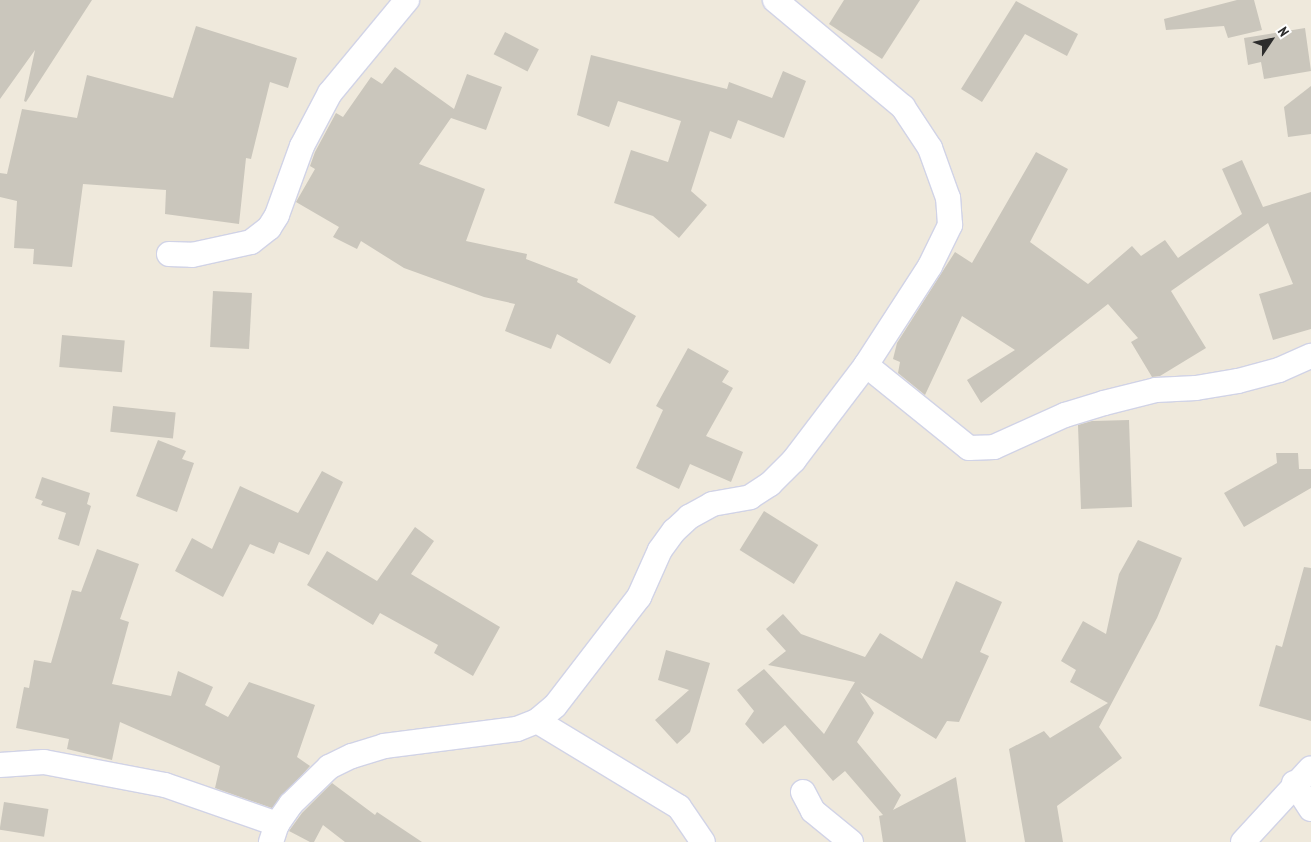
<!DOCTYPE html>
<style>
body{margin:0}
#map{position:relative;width:1311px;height:842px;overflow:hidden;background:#efe9dc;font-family:"PT Sans Narrow",sans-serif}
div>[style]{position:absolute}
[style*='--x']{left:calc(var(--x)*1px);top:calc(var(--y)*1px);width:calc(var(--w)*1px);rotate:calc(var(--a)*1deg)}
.building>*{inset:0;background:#cac6bc;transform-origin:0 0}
.roads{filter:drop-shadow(1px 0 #d1d3e6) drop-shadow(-1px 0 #d1d3e6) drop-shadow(0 1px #d1d3e6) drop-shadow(0 -1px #d1d3e6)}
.street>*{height:24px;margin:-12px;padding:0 12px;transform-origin:12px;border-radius:12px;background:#fff}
span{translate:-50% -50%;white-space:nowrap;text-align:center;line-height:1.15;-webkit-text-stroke:4.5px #fff;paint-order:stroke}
.north{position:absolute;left:1246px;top:15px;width:50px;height:50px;-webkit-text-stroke:4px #fff;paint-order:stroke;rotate:56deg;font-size:14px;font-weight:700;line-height:20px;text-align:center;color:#2c2c2c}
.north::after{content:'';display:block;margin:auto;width:18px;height:22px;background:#2c2c2c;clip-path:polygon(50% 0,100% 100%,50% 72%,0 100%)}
</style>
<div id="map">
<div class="building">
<div style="clip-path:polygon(0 0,92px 0,26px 102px,24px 101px,35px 50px,0 99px)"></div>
<div style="clip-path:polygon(844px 0,920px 0,882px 59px,829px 24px)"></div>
<div style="clip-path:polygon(1237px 0,1254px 0,1262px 30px,1228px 38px,1224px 26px,1166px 30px,1164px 19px)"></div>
<div style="clip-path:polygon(1016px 1px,1078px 34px,1067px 56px,1025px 34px,982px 102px,961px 89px)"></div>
<div style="clip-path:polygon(196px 26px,297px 58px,288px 88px,270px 82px,251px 159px,246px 158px,239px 224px,165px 214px,166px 190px,83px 184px,72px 267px,33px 264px,34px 249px,14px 248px,17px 201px,0 197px,0 173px,7px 174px,22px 109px,77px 118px,87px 75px,173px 98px)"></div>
<div style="clip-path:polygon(1305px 28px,1311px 71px,1264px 79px,1261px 62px,1248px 65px,1244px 38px)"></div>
<div style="left:505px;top:32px;width:38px;height:25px;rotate:27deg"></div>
<div style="clip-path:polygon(591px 55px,727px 89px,729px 82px,772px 98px,783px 71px,806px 81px,784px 138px,738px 120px,731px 139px,710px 131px,691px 191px,707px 205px,679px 238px,653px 216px,614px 203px,631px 150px,668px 162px,681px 121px,618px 101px,609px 127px,577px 115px)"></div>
<div style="clip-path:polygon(395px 67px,454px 109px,467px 74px,502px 87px,486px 130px,451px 118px,419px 164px,485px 189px,466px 241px,527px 254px,526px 259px,578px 279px,577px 282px,636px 316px,610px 364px,557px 334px,551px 349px,505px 331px,515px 304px,484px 297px,404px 268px,361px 241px,357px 249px,333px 237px,339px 227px,296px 202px,315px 169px,310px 166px,315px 152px,336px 113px,343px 117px,371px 77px,382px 84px)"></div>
<div style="clip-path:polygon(1311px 86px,1311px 134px,1288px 137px,1284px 107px)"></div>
<div style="clip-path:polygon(1036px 152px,1068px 169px,1030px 242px,1088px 284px,1132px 246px,1141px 256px,1165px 240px,1178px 258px,1242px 214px,1222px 169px,1242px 160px,1263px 207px,1311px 192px,1311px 329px,1273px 340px,1259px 294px,1293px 284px,1268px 223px,1171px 291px,1206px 348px,1160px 376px,1152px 377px,1131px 342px,1138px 338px,1108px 304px,981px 403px,967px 380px,1015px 350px,962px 316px,925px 395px,898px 373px,900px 362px,893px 359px,897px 343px,955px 252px,972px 263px)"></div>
<div style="left:213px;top:291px;width:39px;height:56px;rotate:3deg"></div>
<div style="left:62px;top:335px;width:63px;height:32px;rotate:5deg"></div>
<div style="clip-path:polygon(688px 348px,729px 371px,722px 382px,733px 388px,706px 436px,743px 452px,731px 482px,690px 464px,679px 489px,636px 468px,663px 410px,656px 406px)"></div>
<div style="left:113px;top:406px;width:63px;height:26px;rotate:6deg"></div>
<div style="clip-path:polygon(1129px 420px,1132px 507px,1081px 509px,1078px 425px,1092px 421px)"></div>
<div style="clip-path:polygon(158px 440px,186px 451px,182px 459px,194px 463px,177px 512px,136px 496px)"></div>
<div style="clip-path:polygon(1276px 453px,1298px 453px,1299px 469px,1311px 469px,1311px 488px,1244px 527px,1224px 493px,1277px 463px)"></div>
<div style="clip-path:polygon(322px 471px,343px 482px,309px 555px,279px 542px,274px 554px,250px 544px,223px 597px,175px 571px,192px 538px,212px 549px,240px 486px,298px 513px)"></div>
<div style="clip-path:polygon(42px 477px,90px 493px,87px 504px,91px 506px,79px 546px,58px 539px,66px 513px,41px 505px,43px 501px,35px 498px)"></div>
<div style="left:764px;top:511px;width:64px;height:46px;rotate:32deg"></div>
<div style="clip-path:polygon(415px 527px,434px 541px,411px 574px,500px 627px,473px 676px,434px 653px,438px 645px,380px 613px,373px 625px,307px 585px,327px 551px,377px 581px)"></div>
<div style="clip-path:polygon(1138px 540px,1182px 558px,1157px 618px,1099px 727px,1122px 758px,1057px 806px,1063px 842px,1025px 842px,1009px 749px,1044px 731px,1050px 738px,1108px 703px,1070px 682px,1076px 670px,1061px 661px,1083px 621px,1106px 634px,1119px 574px)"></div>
<div style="clip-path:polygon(97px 549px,139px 564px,120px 619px,129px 622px,112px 684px,171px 696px,178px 671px,213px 687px,205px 705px,228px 717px,249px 682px,315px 705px,297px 757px,310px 766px,272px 808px,215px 788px,220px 766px,120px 722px,112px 760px,67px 749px,69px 739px,16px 728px,24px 687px,29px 688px,34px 660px,51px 663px,72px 590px,81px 592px)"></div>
<div style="clip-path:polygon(1304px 567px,1311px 568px,1311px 721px,1259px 706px,1276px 645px,1282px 647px)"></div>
<div style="clip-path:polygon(956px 581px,1002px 602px,980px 652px,989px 656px,959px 722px,947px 721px,936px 739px,860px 692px,874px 713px,857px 742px,901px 795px,893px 810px,956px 777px,966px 842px,883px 842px,879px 816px,883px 815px,845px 771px,833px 781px,785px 725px,763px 744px,745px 724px,754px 711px,737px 690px,764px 669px,824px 734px,855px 682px,768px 665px,786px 651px,766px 629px,783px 614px,801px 634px,865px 657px,880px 633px,922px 659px)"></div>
<div style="clip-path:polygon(666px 650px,710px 663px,690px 732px,677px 744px,655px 720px,689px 690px,658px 680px)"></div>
<div style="clip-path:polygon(332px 783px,375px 815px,377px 812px,422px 842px,345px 842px,323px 825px,314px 842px,310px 842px,289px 831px,302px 813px)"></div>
<div style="left:4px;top:802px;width:45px;height:28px;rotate:9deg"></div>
</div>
<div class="roads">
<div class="street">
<div style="--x:169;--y:254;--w:23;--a:2"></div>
<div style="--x:192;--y:255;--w:60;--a:-12.4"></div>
<div style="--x:251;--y:242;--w:23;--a:-38"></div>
<div style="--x:269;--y:228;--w:15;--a:-58"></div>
<div style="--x:277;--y:215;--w:73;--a:-70.1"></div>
<div style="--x:302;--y:146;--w:60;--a:-62.2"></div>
<div style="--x:330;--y:93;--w:121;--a:-50.4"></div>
<div style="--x:866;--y:365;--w:132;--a:38.9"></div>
<div style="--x:969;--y:448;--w:25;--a:-2"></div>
<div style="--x:994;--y:447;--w:78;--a:-24.3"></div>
<div style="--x:1065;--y:415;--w:41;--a:-17.1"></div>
<div style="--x:1104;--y:403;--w:54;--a:-14"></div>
<div style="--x:1156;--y:390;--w:40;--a:-2.9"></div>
<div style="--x:1196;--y:388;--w:43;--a:-9.5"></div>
<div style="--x:1238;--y:381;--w:42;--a:-15"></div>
<div style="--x:1279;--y:370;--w:35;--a:-24"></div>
<div style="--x:537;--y:721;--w:166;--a:31.2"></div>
<div style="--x:679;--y:807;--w:42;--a:55.6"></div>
<div style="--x:0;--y:765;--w:44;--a:-3.9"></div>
<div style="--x:44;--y:762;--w:123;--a:10.8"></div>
<div style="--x:165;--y:785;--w:119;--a:19.2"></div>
<div style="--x:1294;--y:783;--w:31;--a:57"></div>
<div style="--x:803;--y:792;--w:21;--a:62"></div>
<div style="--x:813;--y:811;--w:49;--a:39.2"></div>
<div style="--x:271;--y:842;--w:19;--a:-72"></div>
<div style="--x:277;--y:824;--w:24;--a:-55"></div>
<div style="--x:291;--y:804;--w:53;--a:-44.2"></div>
<div style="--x:329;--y:767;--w:25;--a:-26"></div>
<div style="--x:352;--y:756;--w:34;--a:-17"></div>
<div style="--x:384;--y:746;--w:134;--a:-7.3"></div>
<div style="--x:517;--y:729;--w:22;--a:-22"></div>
<div style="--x:537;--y:721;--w:23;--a:-40"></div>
<div style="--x:555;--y:706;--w:138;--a:-52.4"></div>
<div style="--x:639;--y:597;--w:51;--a:-65.9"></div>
<div style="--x:660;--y:550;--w:24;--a:-54"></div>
<div style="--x:674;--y:531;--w:21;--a:-43"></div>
<div style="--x:689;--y:517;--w:26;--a:-29"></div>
<div style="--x:712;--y:504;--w:39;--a:-10"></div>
<div style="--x:750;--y:497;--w:24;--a:-33"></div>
<div style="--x:770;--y:484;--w:34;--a:-45"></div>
<div style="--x:794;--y:460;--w:119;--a:-52.8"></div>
<div style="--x:866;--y:365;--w:118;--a:-57.1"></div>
<div style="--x:930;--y:266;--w:46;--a:-64"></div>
<div style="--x:950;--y:225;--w:27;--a:-94"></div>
<div style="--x:948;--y:198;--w:53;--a:-109.8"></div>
<div style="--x:930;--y:148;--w:49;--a:-123.4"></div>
<div style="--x:903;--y:107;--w:167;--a:-140.1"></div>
<div style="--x:1243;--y:842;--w:100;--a:-47.4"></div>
</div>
</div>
<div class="north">N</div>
</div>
